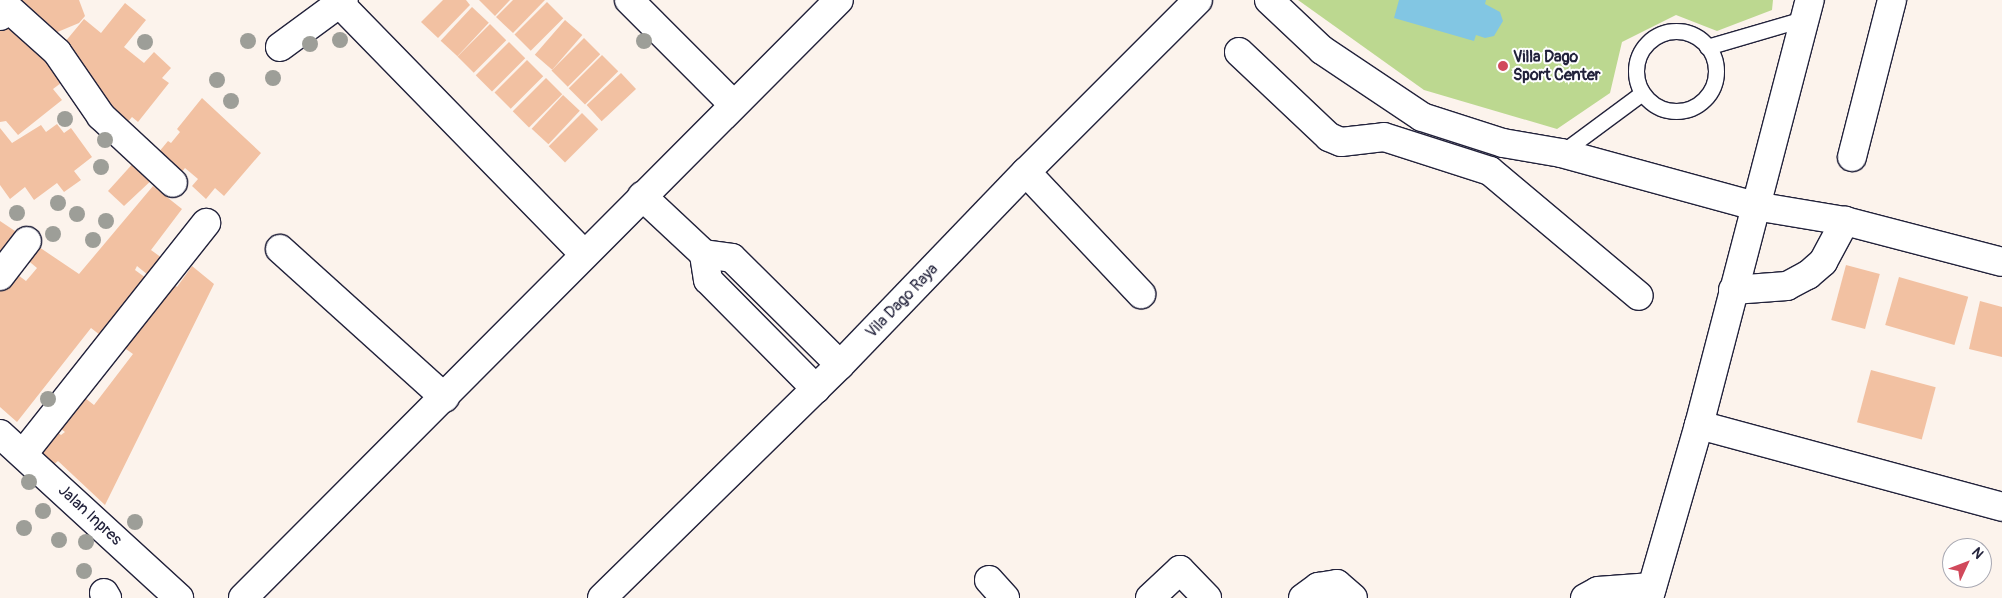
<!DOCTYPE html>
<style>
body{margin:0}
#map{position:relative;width:2002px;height:598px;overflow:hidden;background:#fcf3ec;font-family:Pangolin,sans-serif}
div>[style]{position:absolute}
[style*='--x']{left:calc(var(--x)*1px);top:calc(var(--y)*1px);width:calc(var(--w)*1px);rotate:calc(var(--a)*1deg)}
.green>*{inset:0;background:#bcd890}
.water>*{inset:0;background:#82c6e3}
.building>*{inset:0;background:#f2c1a2;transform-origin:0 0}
.roads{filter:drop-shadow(1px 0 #22223b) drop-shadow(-1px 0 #22223b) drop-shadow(0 1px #22223b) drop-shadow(0 -1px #22223b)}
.lane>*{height:15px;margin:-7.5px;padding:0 7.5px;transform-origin:7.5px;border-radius:7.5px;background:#fff}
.lane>.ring{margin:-7.5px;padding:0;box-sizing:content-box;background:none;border:15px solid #fff;border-radius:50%}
.street>*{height:28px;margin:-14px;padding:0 14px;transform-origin:14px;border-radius:14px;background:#fff}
.trees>*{width:16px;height:16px;margin:-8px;border-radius:50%;background:#9d9e98}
.dots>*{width:14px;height:14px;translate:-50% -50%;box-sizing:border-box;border:2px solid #fff;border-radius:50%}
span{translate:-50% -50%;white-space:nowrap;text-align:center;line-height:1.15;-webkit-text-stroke:4px #fff;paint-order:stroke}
.poi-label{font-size:16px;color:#22223b;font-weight:700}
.left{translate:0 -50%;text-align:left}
.street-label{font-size:16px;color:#22223b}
.north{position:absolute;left:1942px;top:538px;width:50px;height:50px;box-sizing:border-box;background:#fff;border:1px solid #a7a7b1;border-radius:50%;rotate:47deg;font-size:14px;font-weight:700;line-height:20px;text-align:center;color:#22223b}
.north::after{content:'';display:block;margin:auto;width:18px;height:22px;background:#d1495b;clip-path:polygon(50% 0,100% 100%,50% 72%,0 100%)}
</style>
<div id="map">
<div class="green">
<div style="clip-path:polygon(1298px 0,1773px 0,1772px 10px,1717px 31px,1676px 15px,1622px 42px,1610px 93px,1557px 129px,1424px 90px)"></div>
</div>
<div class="water">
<div style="clip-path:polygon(1399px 0,1486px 0,1485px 4px,1500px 12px,1503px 21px,1494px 36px,1485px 38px,1476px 35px,1474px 41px,1394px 18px)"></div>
</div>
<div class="building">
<div style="clip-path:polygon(18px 0,79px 0,85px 16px,79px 23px,48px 36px)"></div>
<div style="clip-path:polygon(443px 0,466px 0,470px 5px,438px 38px,421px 22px)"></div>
<div style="clip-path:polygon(479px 0,510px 0,495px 16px)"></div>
<div style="clip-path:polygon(513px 0,545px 0,513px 33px,496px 17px)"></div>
<div style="left:547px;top:2px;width:23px;height:46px;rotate:45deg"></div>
<div style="clip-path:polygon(125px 3px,146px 20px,124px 47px,144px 63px,154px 52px,171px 68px,162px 78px,169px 83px,138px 122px,132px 117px,126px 124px,60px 48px,84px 19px,101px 33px)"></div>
<div style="left:472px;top:7px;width:23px;height:46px;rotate:43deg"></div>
<div style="clip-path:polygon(9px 14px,69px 77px,53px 89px,62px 100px,18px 135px,6px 121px,0 122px,0 23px)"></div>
<div style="left:565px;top:20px;width:23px;height:46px;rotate:41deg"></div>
<div style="left:490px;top:24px;width:23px;height:46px;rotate:45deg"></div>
<div style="left:584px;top:38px;width:23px;height:46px;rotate:45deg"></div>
<div style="left:509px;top:42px;width:23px;height:47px;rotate:45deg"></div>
<div style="left:602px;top:55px;width:23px;height:47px;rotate:45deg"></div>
<div style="left:527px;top:60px;width:23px;height:46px;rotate:45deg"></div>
<div style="left:621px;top:73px;width:22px;height:47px;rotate:47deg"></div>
<div style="left:546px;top:78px;width:23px;height:47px;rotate:45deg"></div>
<div style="left:563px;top:95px;width:23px;height:46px;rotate:43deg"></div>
<div style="clip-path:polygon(202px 98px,261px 153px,224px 196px,215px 188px,206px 199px,192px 186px,198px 179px,185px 168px,176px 179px,158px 153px,168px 141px,171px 143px,180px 132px,177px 129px)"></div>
<div style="left:582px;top:113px;width:23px;height:47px;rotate:45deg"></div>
<div style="clip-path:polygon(57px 124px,64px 133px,71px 128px,92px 157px,74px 171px,81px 180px,64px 192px,57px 183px,34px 200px,25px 187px,10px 199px,0 185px,0 128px,12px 143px,41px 125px,46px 132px)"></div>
<div style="clip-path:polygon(136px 160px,155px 177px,124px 206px,108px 191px)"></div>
<div style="clip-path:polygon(153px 186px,182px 209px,151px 250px,162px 258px,148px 275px,137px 266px,135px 270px,146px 278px,100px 335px,91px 328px,17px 422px,0 407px,0 290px,14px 272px,26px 281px,32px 274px,37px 268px,25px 258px,36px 245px,79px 274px)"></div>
<div style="clip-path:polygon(0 221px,21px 235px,0 262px)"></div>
<div style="left:1846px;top:265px;width:35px;height:57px;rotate:15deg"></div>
<div style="clip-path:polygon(192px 266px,214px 284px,105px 505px,58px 461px,52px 466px,41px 456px,57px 432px,61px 435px,65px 432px,61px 429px,85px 398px,94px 405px,133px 354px,123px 347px,172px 283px,177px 287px)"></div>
<div style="left:1899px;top:277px;width:72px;height:50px;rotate:16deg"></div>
<div style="clip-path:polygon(1980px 301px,2002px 307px,2002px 357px,1969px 349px)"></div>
<div style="left:1871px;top:370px;width:67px;height:54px;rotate:15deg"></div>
</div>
<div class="roads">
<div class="lane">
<div class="ring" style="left:1636px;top:31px;width:65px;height:65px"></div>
<div style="--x:1707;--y:47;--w:103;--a:-16.3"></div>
<div style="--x:1561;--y:153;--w:101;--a:-36.5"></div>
</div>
<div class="street">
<div style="--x:629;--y:0;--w:148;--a:45"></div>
<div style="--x:1269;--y:0;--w:73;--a:43.3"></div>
<div style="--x:1322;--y:50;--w:120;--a:33.8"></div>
<div style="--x:1422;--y:117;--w:85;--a:17.8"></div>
<div style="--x:1503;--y:143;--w:59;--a:9.8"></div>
<div style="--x:1561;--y:153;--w:201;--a:15.3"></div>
<div style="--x:1755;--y:206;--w:91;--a:9.5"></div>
<div style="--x:1845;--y:221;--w:162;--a:14.6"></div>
<div style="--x:340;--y:4;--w:349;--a:45.7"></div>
<div style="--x:0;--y:16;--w:11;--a:-45"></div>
<div style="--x:8;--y:8;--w:66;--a:41.9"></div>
<div style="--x:57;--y:52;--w:78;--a:55.5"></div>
<div style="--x:101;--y:116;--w:98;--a:42.9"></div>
<div style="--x:280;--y:47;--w:79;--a:-36.3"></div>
<div style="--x:1239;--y:52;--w:124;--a:43.4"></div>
<div style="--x:1329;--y:137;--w:13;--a:23"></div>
<div style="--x:1341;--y:142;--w:43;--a:-6.6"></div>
<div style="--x:1384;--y:137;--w:111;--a:17.8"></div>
<div style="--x:1490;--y:171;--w:194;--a:40"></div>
<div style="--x:1852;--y:157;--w:162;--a:-75.7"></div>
<div style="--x:1026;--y:172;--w:168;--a:46.7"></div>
<div style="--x:642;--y:196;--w:85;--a:43.1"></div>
<div style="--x:280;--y:249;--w:222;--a:42.1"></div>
<div style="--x:0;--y:276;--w:44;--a:-52.4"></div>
<div style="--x:1733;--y:290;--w:54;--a:-4.2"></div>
<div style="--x:1787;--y:286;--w:24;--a:-28"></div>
<div style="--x:1808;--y:275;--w:20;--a:-41"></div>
<div style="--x:1823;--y:262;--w:47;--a:-61.8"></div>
<div style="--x:816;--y:389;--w:153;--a:-134.7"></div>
<div style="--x:708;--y:280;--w:26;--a:-99"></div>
<div style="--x:704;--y:254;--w:28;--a:8"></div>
<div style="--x:732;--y:258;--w:152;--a:44.7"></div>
<div style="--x:1699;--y:425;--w:314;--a:15.1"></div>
<div style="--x:0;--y:434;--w:243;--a:42.5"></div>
<div style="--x:23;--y:454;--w:295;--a:-51.6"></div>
<div style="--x:989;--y:580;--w:24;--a:48"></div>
<div style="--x:104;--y:593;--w:6;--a:59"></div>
<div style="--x:243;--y:598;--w:844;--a:-45.1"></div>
<div style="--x:602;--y:598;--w:333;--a:-44.4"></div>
<div style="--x:840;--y:365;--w:268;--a:-46.1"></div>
<div style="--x:1026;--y:172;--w:243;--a:-45"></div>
<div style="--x:1150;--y:598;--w:41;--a:-43"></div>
<div style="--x:1180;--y:570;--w:39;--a:46"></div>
<div style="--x:1303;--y:598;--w:19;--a:-36"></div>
<div style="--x:1318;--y:587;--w:19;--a:-9"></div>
<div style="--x:1337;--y:584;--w:21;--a:41"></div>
<div style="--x:1585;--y:598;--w:15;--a:-28"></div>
<div style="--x:1598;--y:591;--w:54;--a:-4.2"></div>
<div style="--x:1649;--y:598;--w:180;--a:-73.9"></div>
<div style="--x:1699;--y:425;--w:439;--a:-75.4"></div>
</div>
</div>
<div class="trees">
<div style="left:340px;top:40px"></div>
<div style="left:248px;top:41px"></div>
<div style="left:644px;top:41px"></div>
<div style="left:145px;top:42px"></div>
<div style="left:310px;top:44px"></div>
<div style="left:273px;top:78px"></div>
<div style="left:217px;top:80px"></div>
<div style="left:231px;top:101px"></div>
<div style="left:65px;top:119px"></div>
<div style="left:105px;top:140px"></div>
<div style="left:101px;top:167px"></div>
<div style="left:58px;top:203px"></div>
<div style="left:17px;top:213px"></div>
<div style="left:77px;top:214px"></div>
<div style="left:106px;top:221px"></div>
<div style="left:53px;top:234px"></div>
<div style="left:93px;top:240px"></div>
<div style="left:48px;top:399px"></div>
<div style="left:29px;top:482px"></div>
<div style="left:43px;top:511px"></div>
<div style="left:135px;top:522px"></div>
<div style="left:24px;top:528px"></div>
<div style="left:59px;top:540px"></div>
<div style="left:86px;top:542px"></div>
<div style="left:84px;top:571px"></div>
</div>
<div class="dots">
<div style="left:1503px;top:66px;background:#d1495b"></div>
</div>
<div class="poi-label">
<span class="left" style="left:1513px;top:66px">Villa Dago<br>Sport Center</span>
</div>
<div class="street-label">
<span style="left:902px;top:301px;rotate:-46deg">Vila Dago Raya</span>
<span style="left:90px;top:515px;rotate:43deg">Jalan Inpres</span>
</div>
<div class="north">N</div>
</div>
